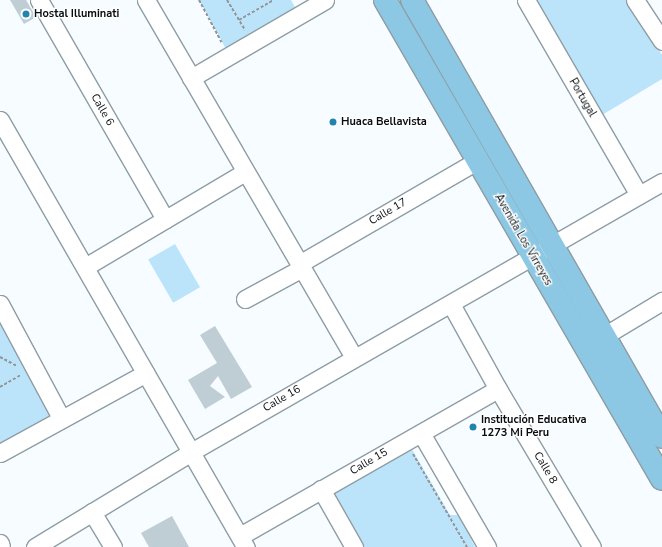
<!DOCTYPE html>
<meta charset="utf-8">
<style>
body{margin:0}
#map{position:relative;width:662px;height:547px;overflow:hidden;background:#f6fcff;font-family:"Nunito Sans",sans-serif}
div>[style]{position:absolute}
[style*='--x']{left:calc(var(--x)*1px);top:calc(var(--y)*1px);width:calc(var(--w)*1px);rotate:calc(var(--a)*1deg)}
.green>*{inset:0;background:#bbe4fa;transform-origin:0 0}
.building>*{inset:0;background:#bfcdd5}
.path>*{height:2px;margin-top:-1px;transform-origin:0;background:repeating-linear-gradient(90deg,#919699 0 3px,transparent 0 5px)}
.roads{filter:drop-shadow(1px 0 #8f9da4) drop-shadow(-1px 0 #8f9da4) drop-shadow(0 1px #8f9da4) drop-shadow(0 -1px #8f9da4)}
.minor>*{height:17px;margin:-8.5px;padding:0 8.5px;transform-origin:8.5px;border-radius:8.5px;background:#fff}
.major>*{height:22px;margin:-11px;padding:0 11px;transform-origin:11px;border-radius:11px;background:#8cc8e3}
.dots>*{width:11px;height:11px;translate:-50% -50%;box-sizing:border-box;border:2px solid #fff;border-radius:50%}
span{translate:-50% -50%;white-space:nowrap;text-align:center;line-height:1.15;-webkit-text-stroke:3px #fff;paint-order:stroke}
.poi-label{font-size:11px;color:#090d10;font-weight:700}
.left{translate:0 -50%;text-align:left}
.street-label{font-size:11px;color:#090d10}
</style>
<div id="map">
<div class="green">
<div style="clip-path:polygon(199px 0,291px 0,297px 11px,227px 51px)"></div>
<div style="clip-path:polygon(535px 0,627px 0,662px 55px,662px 79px,602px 115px)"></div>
<div style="left:175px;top:244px;width:50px;height:31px;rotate:60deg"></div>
<div style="clip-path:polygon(0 322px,52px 414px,0 445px)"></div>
<div style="clip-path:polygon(409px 444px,450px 515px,463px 515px,470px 527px,471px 539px,475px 547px,359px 547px,328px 493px)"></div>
</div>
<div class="building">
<div style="clip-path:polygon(10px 0,26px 0,36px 17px,24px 24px)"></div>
<div style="clip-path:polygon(215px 326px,252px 387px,231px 399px,218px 376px,210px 386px,225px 397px,205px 409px,188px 380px,217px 363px,200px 335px)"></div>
<div style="clip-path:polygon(172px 516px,189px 547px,149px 547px,141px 533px)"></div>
</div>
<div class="path">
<div style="--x:199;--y:0;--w:49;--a:61.9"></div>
<div style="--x:227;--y:0;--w:35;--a:59"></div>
<div style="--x:239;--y:20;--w:39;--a:-30"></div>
<div style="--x:0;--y:357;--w:19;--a:28"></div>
<div style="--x:0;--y:387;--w:24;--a:-30"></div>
<div style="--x:413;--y:454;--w:108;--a:59.9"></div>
</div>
<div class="roads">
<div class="minor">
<div style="--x:39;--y:0;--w:253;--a:60.1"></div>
<div style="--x:146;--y:0;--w:413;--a:59.8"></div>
<div style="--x:526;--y:0;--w:225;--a:59.9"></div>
<div style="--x:635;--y:0;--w:49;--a:56.6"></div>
<div style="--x:191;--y:78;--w:155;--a:-30.2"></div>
<div style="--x:0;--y:120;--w:493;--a:60.1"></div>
<div style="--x:299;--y:264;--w:206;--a:-30.1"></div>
<div style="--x:85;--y:267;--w:186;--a:-30.7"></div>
<div style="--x:245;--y:299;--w:65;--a:-28.5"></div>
<div style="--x:0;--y:304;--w:129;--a:61.8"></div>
<div style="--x:451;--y:304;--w:97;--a:61.1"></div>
<div style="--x:498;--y:389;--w:184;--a:59.3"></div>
<div style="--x:604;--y:336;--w:68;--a:-31.1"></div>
<div style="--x:421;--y:433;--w:132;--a:59.9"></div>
<div style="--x:0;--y:453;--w:166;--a:-28.7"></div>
<div style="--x:321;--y:489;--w:67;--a:60.4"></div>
<div style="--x:92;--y:512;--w:41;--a:59"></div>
<div style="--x:240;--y:536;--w:297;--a:-29.7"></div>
<div style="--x:0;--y:543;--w:4;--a:76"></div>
<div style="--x:35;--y:547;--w:183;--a:-31.3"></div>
<div style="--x:191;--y:452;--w:543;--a:-29.82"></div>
</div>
<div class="major">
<div style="--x:385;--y:0;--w:553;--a:59.96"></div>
<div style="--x:412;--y:0;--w:503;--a:60.23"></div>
</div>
</div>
<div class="dots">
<div style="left:26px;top:14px;background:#2085ae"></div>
<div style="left:333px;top:122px;background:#2085ae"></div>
<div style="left:473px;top:427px;background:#2085ae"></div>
</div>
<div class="poi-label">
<span class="left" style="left:34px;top:14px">Hostal Illuminati</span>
<span class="left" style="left:341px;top:122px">Huaca Bellavista</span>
<span class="left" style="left:481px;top:427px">Institución Educativa<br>1273 Mi Peru</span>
</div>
<div class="street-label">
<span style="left:582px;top:98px;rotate:60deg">Portugal</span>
<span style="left:102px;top:110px;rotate:60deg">Calle 6</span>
<span style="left:388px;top:212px;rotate:-30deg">Calle 17</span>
<span style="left:523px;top:240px;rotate:60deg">Avenida Los Virreyes</span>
<span style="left:282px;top:399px;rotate:-30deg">Calle 16</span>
<span style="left:369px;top:462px;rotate:-30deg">Calle 15</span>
<span style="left:545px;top:468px;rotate:59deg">Calle 8</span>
</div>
</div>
